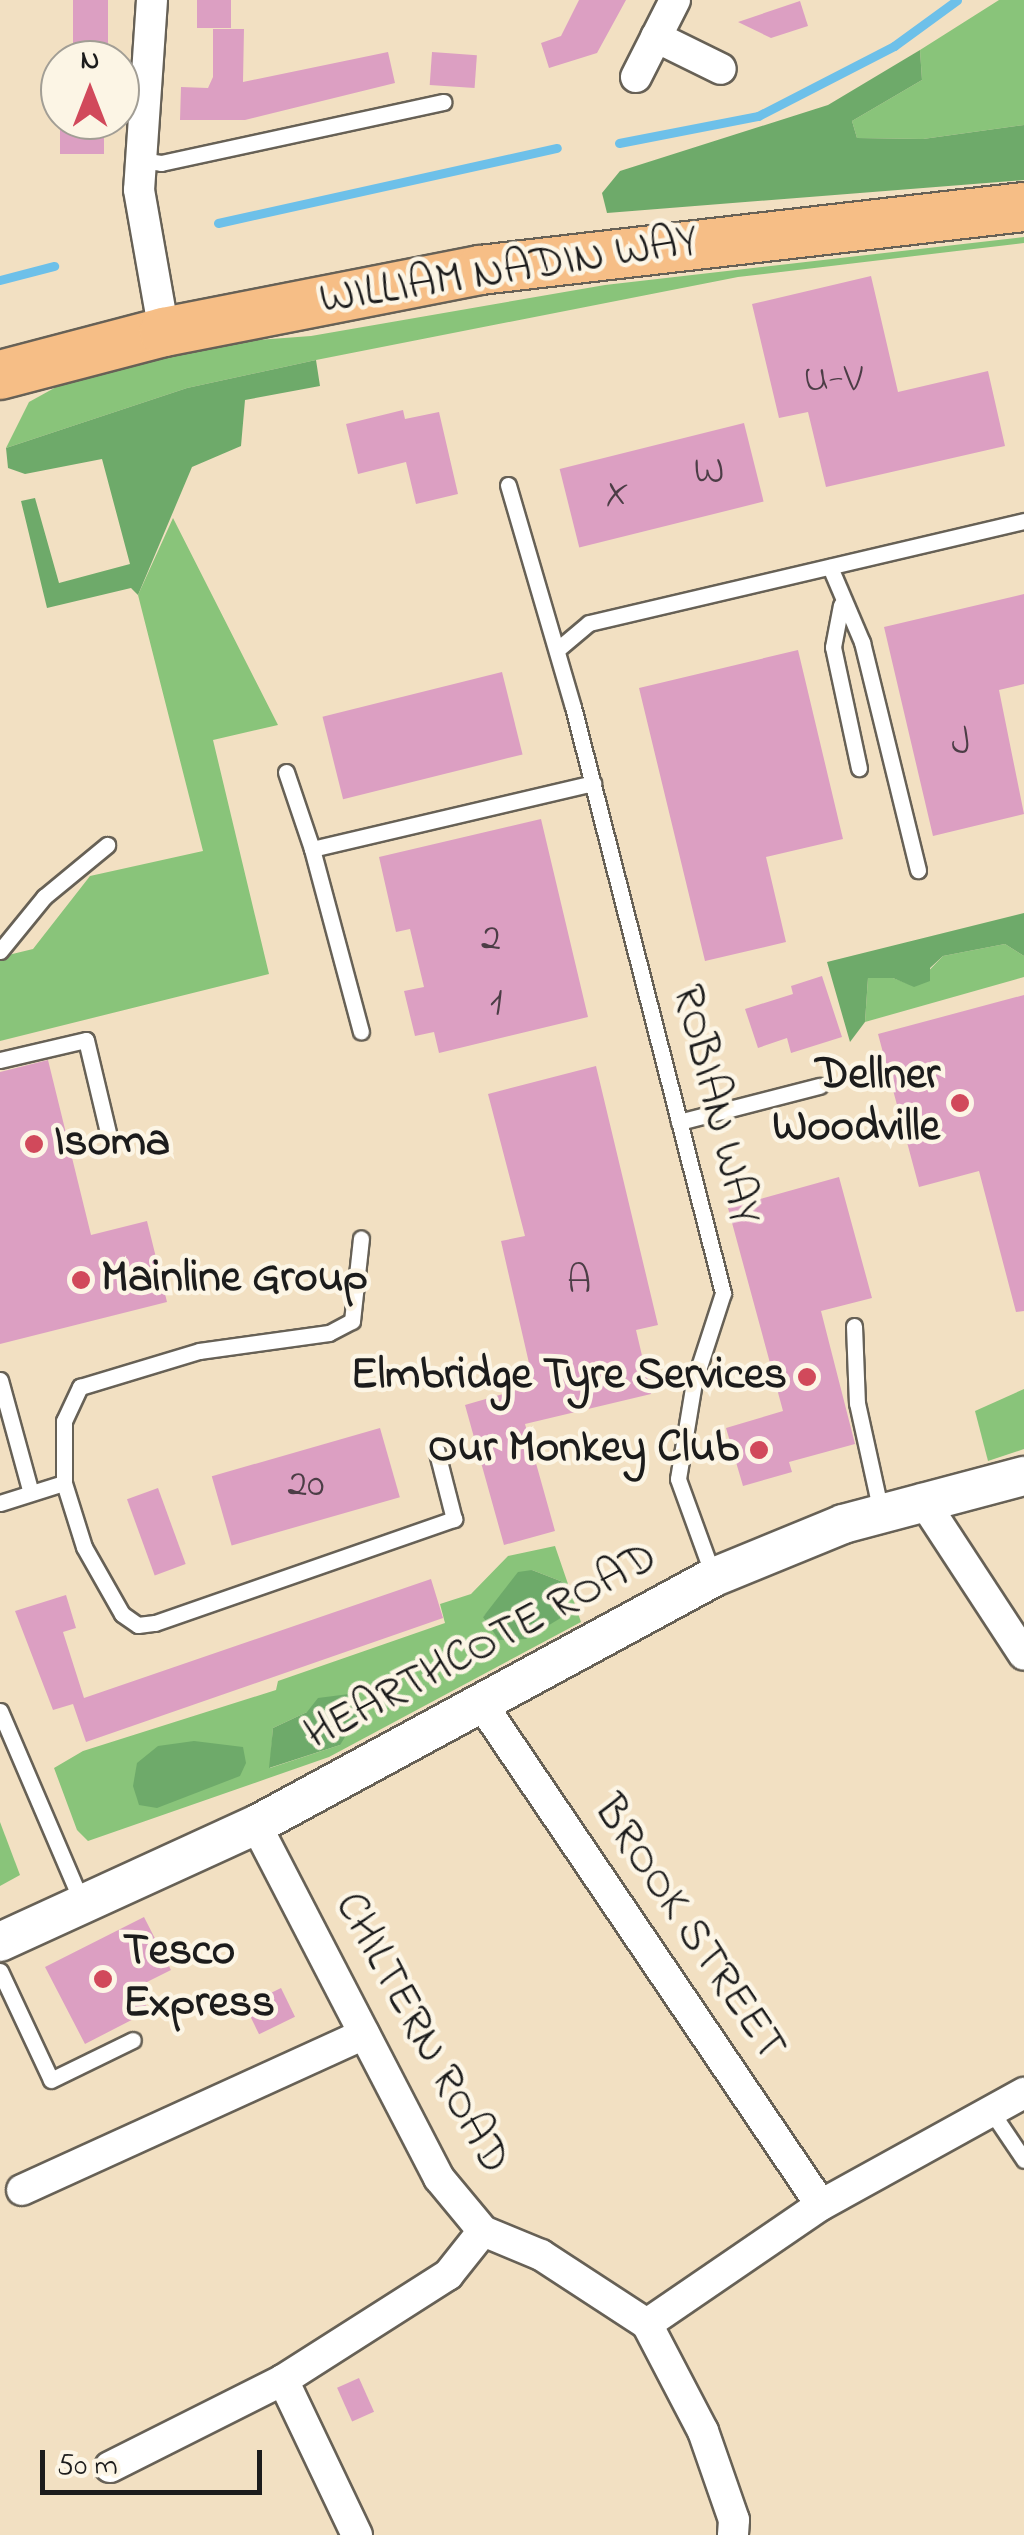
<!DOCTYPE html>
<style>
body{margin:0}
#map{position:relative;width:1024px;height:2535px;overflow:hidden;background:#f2e0c2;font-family:"Indie Flower",sans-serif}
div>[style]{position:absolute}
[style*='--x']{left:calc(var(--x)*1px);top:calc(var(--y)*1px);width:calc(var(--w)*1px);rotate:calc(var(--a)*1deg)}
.green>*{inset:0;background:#89c47a}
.forest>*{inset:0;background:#6eaa6a}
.stream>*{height:9px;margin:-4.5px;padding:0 4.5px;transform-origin:4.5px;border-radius:4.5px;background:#6dc0e9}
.building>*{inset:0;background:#dc9fc2;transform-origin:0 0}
.roads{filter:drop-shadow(2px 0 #676156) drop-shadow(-2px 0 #676156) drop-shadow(0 2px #676156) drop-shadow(0 -2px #676156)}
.service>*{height:15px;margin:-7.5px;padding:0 7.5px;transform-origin:7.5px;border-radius:7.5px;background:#fff}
.minor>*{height:30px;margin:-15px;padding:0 15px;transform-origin:15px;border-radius:15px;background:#fff}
.tertiary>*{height:38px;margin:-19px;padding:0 19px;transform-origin:19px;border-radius:19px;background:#fff}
.primary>*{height:48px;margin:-24px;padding:0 24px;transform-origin:24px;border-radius:24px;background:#f6be86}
.dots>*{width:28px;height:28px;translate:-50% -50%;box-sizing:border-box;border:5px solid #fcf5e5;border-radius:50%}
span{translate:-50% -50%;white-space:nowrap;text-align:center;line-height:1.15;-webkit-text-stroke:9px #fcf5e5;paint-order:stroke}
.number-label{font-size:40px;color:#4c3d46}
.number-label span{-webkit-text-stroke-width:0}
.street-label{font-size:45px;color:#1c1c1c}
.poi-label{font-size:45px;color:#1c1c1c;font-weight:700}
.right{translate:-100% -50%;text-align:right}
.left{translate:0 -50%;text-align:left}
.north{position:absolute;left:40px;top:40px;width:100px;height:100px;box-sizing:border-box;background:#fcf5e5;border:2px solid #a29e95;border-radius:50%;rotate:0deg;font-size:28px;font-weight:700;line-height:40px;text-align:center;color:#1c1c1c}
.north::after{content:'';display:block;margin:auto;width:35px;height:45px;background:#d1495b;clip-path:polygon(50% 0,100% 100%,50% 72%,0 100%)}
.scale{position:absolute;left:40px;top:2450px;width:222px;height:45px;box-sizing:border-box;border:5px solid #1c1c1c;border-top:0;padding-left:12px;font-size:30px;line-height:35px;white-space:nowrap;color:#1c1c1c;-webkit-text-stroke:8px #fcf5e5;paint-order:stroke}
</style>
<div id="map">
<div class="green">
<div style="clip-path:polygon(999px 0,1024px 0,1024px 125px,923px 139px,857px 138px,852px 121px,922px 80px,920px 50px)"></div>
<div style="clip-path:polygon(1024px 237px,1024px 243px,738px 277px,316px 360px,187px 388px,6px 448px,29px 402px,58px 386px,215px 343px,311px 336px,605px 285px)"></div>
<div style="clip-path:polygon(173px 518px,278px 725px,213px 740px,269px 974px,0 1041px,0 957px,33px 949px,90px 876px,203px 851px,138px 595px)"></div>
<div style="clip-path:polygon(1005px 944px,1024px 956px,1024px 977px,865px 1022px,868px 978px,893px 978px,914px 986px,943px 956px)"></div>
<div style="clip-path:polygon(1024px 1389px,1024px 1449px,988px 1461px,975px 1411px)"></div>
<div style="clip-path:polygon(evenodd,555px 1546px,581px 1622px,329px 1757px,88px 1841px,77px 1830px,54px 1768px,83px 1751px,276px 1690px,278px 1681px,445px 1623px,440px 1604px,471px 1594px,508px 1556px,555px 1546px,532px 1570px,563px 1582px,483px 1617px,510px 1589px,532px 1570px,555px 1546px,307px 1712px,340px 1745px,270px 1768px,273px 1728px,307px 1712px)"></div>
<div style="clip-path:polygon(0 1822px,20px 1875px,0 1886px)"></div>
</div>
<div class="forest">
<div style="clip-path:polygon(920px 50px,922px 80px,852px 121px,857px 138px,923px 139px,1024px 125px,1024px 180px,607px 213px,602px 193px,620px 171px,828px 105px)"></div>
<div style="clip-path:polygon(316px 360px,320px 386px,245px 400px,241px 446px,192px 467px,138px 595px,131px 588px,47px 608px,21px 501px,35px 498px,59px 583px,130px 564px,102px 459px,25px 474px,8px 468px,6px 448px,187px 388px)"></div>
<div style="clip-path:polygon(1024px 913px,1024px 956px,1005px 944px,943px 956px,930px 968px,930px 981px,914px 987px,893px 978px,868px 978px,865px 1022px,850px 1042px,827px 962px)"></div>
<div style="clip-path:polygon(532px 1570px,563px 1582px,564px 1616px,526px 1639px,499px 1640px,483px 1617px,518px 1572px)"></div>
<div style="clip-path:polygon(349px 1694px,362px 1710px,340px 1745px,269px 1768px,273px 1728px,307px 1712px,318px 1698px)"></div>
<div style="clip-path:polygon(194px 1741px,243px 1747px,246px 1763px,240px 1776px,157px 1808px,139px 1805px,133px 1786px,137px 1763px,158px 1746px)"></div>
</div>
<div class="stream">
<div style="--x:619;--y:143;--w:142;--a:-11"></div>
<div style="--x:758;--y:116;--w:153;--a:-27.2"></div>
<div style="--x:894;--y:46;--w:78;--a:-36.1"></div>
<div style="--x:218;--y:223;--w:347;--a:-12.5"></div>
<div style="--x:0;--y:280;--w:56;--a:-14.5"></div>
</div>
<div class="building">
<div style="left:73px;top:0;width:35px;height:60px"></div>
<div style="left:197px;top:0;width:34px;height:28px"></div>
<div style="clip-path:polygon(579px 0,626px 0,597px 53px,549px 68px,541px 43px,561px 36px)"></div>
<div style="clip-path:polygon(800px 1px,808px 26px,771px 38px,738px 22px)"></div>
<div style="clip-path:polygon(213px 29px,244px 29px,243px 82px,388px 52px,395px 83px,245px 120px,180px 120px,181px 87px,208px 88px,213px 77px)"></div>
<div style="left:432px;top:52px;width:45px;height:33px;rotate:4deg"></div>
<div style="left:60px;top:120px;width:44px;height:34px"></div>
<div style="clip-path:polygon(871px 276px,898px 392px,988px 371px,1005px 446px,826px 487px,808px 412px,779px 418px,752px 304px)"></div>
<div style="clip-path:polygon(403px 410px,405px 419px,439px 412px,458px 494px,416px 504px,406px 462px,358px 474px,346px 424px)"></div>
<div style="left:744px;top:423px;width:81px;height:190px;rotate:76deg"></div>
<div style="clip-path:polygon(1024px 594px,1024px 684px,999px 690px,1024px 814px,933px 836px,884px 627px)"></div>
<div style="clip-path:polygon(798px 650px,843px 839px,766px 857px,786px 942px,705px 961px,639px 688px)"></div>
<div style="left:502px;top:672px;width:85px;height:185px;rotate:76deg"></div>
<div style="clip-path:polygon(541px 819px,588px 1017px,439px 1053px,434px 1032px,415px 1036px,404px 991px,424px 987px,410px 929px,396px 932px,379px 857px)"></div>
<div style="clip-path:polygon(822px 976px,842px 1037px,791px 1053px,787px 1038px,758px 1048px,745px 1009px,793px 994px,791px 986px)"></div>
<div style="clip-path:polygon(1024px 995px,1024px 1311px,1016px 1312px,979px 1171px,919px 1187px,878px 1034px)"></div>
<div style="clip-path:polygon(48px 1060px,91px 1235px,147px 1221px,167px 1302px,0 1344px,0 1072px)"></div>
<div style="clip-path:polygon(596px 1066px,658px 1325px,636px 1330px,651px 1394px,525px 1424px,555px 1531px,504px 1545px,465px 1405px,534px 1385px,501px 1241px,525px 1236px,488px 1094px)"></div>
<div style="clip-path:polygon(839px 1177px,872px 1298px,821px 1311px,855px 1444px,789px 1462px,792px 1472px,743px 1486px,726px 1428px,783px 1411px,728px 1208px)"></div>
<div style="left:380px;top:1428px;width:72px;height:175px;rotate:74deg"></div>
<div style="left:158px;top:1488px;width:81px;height:33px;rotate:70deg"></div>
<div style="clip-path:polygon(431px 1579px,443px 1618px,86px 1742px,73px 1704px,53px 1710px,15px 1611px,66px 1595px,76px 1628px,63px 1632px,84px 1698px)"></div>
<div style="clip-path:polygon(144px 1917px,171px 1970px,137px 1987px,149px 2011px,85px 2044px,45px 1967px)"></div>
<div style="left:281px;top:1988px;width:32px;height:40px;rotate:64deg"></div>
<div style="left:359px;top:2378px;width:37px;height:24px;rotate:66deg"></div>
</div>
<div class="roads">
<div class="service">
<div style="--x:140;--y:160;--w:21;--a:8"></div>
<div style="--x:161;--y:163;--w:289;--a:-12.2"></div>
<div style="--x:508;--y:485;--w:231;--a:73.7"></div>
<div style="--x:573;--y:707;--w:605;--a:75.64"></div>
<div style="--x:723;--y:1293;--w:94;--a:108"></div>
<div style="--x:694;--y:1382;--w:98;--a:99.4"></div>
<div style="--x:678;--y:1479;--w:102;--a:70"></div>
<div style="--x:830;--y:567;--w:82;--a:66.9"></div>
<div style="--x:862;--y:642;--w:235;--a:76.2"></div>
<div style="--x:841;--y:605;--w:43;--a:100.8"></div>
<div style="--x:833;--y:647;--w:124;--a:77.9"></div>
<div style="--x:558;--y:649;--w:40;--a:-40"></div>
<div style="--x:589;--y:623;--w:447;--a:-13.2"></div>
<div style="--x:286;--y:772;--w:81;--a:71.3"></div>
<div style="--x:312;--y:849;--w:289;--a:-13.2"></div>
<div style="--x:312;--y:849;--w:189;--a:75"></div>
<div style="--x:0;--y:951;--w:70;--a:-50.8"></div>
<div style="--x:44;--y:897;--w:82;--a:-39.5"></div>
<div style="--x:0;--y:1060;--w:88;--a:-13.1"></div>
<div style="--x:86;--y:1040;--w:95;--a:76.6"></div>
<div style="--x:679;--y:1122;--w:145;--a:-14.4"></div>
<div style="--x:854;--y:1326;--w:77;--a:87.8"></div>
<div style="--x:857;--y:1403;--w:112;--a:77.6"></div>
<div style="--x:0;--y:1380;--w:117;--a:74.7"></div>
<div style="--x:64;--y:1483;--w:62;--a:-90"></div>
<div style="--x:64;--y:1421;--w:38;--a:-65"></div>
<div style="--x:80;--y:1387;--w:124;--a:-16.8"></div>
<div style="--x:199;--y:1351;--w:131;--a:-7.9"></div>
<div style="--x:329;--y:1333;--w:26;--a:-28"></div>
<div style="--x:352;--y:1321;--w:83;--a:-83.8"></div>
<div style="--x:0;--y:1503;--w:67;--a:-17.4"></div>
<div style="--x:64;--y:1483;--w:67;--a:72.6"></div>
<div style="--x:84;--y:1547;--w:77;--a:60.4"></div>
<div style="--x:122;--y:1614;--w:19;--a:35"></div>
<div style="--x:138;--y:1625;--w:17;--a:-7"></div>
<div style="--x:155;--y:1623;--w:317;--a:-19.2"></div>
<div style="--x:454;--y:1519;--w:72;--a:-104.4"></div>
<div style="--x:0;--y:1711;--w:211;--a:66.8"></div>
<div style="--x:0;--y:1971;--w:120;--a:64.9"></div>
<div style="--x:51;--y:2080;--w:91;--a:-26"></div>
<div style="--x:991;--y:2111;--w:59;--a:56"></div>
</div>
<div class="minor">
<div style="--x:152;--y:0;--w:190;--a:93.9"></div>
<div style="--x:139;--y:190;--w:144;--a:80"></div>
<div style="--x:656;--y:37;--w:72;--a:26.2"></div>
<div style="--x:636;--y:77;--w:86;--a:-63.1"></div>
<div style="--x:922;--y:1499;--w:186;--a:56.8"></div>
<div style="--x:481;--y:1703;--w:606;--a:55.89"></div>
<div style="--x:256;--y:1825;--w:398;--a:62.6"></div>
<div style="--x:439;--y:2178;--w:69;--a:50.3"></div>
<div style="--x:483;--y:2231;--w:63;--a:22.5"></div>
<div style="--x:541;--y:2255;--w:126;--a:33.1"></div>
<div style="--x:647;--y:2324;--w:121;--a:62.4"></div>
<div style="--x:703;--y:2431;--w:94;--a:70.8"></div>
<div style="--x:734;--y:2520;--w:15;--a:94"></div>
<div style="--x:22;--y:2190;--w:376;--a:-24.5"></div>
<div style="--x:647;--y:2324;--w:211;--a:-34.4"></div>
<div style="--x:821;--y:2205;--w:232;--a:-28.9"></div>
<div style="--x:110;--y:2467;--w:194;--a:-26.7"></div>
<div style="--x:357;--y:2535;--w:172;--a:-115.5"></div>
<div style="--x:283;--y:2380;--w:196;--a:-32.5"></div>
<div style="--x:448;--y:2275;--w:56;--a:-51.5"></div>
</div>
<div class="tertiary">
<div style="--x:0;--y:1942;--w:281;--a:-24.6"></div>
<div style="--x:256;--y:1825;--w:521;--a:-28.43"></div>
<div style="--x:714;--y:1577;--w:139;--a:-22.3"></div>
<div style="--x:843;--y:1524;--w:187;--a:-14.9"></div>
</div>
<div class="primary">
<div style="--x:0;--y:375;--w:170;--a:-14.7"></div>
<div style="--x:164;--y:332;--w:322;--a:-11.1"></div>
<div style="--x:480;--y:270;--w:548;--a:-6.61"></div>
</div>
</div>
<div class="dots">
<div style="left:960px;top:1103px;background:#d1495b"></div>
<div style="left:34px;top:1144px;background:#d1495b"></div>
<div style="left:81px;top:1280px;background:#d1495b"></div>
<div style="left:807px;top:1377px;background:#d1495b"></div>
<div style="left:759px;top:1450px;background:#d1495b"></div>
<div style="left:103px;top:1979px;background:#d1495b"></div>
</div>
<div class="number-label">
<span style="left:833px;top:381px">U-V</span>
<span style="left:709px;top:473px">W</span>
<span style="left:617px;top:495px">X</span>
<span style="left:961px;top:744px">J</span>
<span style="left:491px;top:940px">2</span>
<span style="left:496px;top:1004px">1</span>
<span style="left:579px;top:1283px">A</span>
<span style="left:306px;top:1486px">20</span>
</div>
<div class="street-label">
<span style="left:509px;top:272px;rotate:-9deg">WILLIAM NADIN WAY</span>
<span style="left:714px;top:1105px;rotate:76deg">ROBIAN WAY</span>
<span style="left:482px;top:1648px;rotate:-28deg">HEARTHCOTE ROAD</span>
<span style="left:688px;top:1929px;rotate:56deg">BROOK STREET</span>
<span style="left:420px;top:2034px;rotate:61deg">CHILTERN ROAD</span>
</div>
<div class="poi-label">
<span class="right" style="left:940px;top:1103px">Dellner<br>Woodville</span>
<span class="left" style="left:54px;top:1144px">Isoma</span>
<span class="left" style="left:101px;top:1280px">Mainline Group</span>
<span class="right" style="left:787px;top:1377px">Elmbridge Tyre Services</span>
<span class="right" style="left:739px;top:1450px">Our Monkey Club</span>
<span class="left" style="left:123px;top:1979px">Tesco<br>Express</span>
</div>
<div class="north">N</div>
<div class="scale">50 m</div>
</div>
